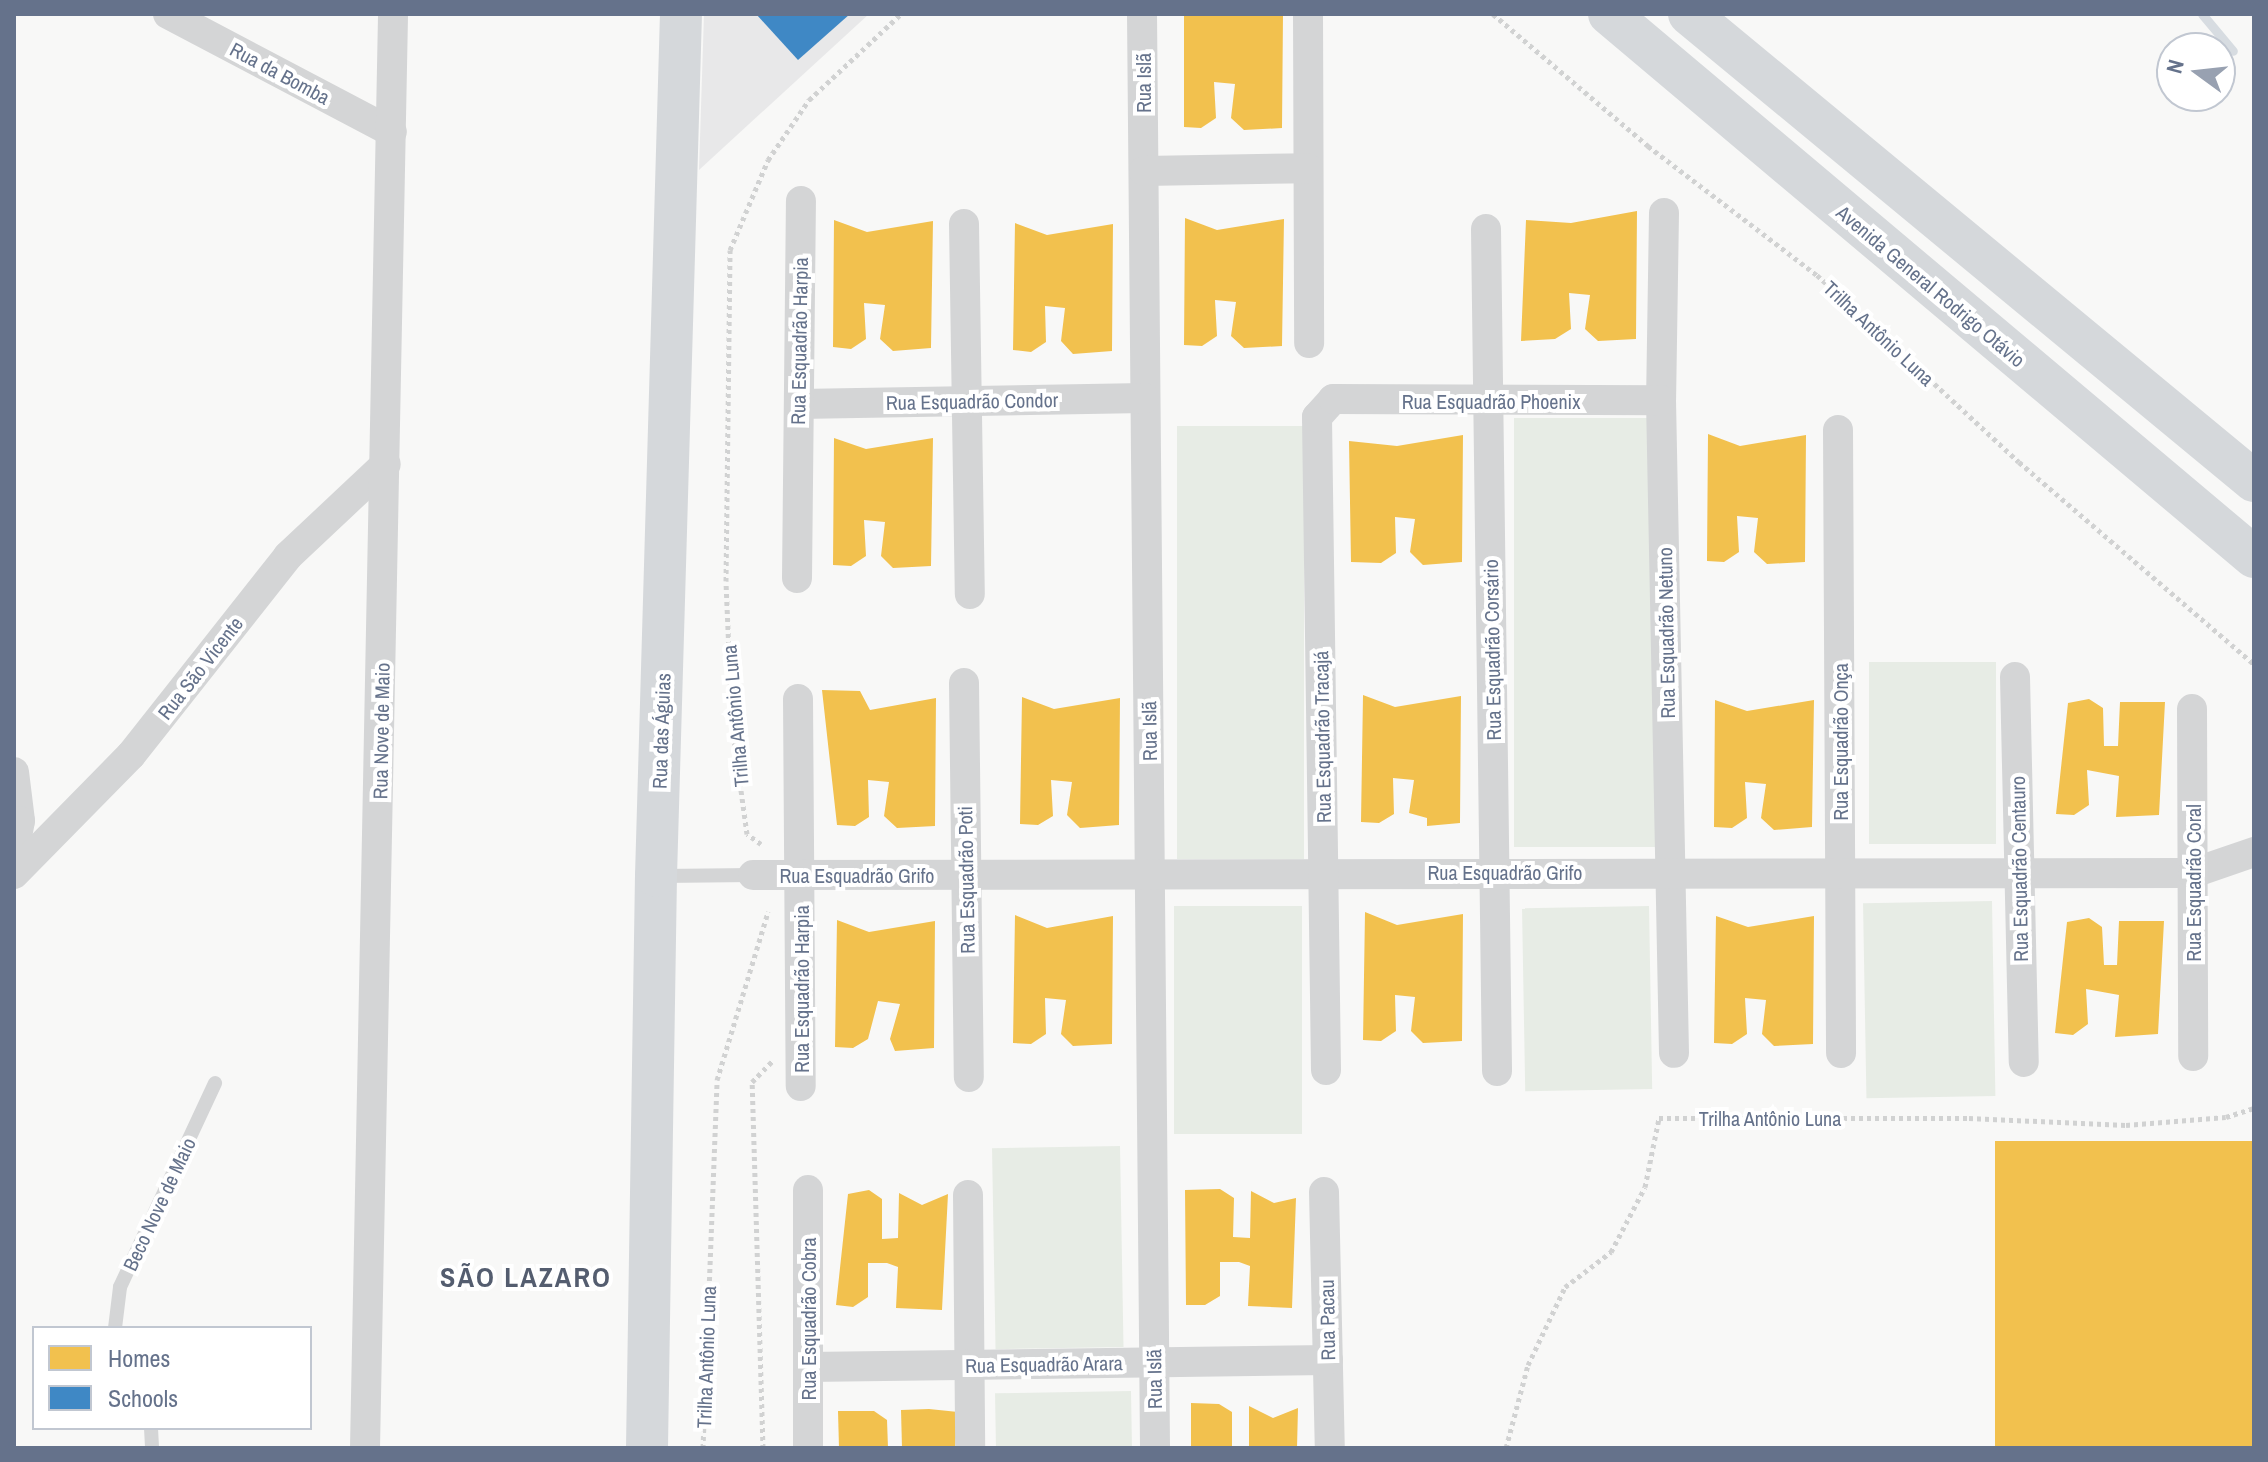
<!DOCTYPE html>
<meta charset="utf-8">
<style>
body{margin:0}
#map{position:relative;width:2268px;height:1462px;overflow:hidden;background:#f8f8f7;font-family:"Archivo Narrow",sans-serif}
div>[style]{position:absolute}
[style*='--x']{left:calc(var(--x)*1px);top:calc(var(--y)*1px);width:calc(var(--w)*1px);rotate:calc(var(--a)*1deg)}
.built>*{inset:0;background:#e8e8e9}
.green>*{inset:0;background:#e7ece5;transform-origin:0 0}
.homes>*{inset:0;background:#f2c14e;transform-origin:0 0}
.schools>*{inset:0;background:#3f88c5}
.stream>*{height:9px;margin:-4.5px;padding:0 4.5px;transform-origin:4.5px;border-radius:4.5px;background:#d7dce1}
.path>*{height:5px;margin-top:-2.5px;transform-origin:0;background:repeating-linear-gradient(90deg,#d1d2d2 0 4px,transparent 0 8px)}
.lane>*{height:14px;margin:-7px;padding:0 7px;transform-origin:7px;border-radius:7px;background:#d4d5d6}
.street>*{height:30px;margin:-15px;padding:0 15px;transform-origin:15px;border-radius:15px;background:#d4d5d6}
.secondary>*{height:42px;margin:-21px;padding:0 21px;transform-origin:21px;border-radius:21px;background:#d5d8db}
span{translate:-50% -50%;white-space:nowrap;text-align:center;line-height:1.15;-webkit-text-stroke:8px #fff;paint-order:stroke}
.street-label{font-size:20px;color:#65728b}
.district-label{font-size:28px;color:#545d6f;font-weight:700;letter-spacing:2px}
.frame{position:absolute;inset:0;border:16px solid #65728b;pointer-events:none}
.legend{position:absolute;left:32px;top:1326px;width:280px;height:104px;box-sizing:border-box;background:#fff;border:2px solid #c1c7d1;margin:0;padding:10px 14px;list-style:none;font-size:24px;color:#65728b}
.legend li{display:flex;align-items:center;gap:16px;height:40px}
.legend b{width:40px;border:2px solid #c1c7d1}
.north{position:absolute;left:2156px;top:32px;width:80px;height:80px;box-sizing:border-box;background:#fff;border:2px solid #c1c7d1;border-radius:50%;rotate:285deg;font-size:22px;font-weight:700;line-height:32px;text-align:center;color:#65728b}
.north::after{content:'';display:block;margin:auto;width:28px;height:36px;background:#98a1b1;clip-path:polygon(50% 0,100% 100%,50% 72%,0 100%)}
</style>
<div id="map">
<div class="built">
<div style="clip-path:polygon(704px 14px,869px 14px,699px 170px)"></div>
</div>
<div class="green">
<div style="left:1666px;top:418px;width:429px;height:152px;rotate:90deg"></div>
<div style="left:1177px;top:426px;width:127px;height:433px"></div>
<div style="left:1996px;top:662px;width:182px;height:127px;rotate:90deg"></div>
<div style="left:1992px;top:901px;width:195px;height:129px;rotate:89deg"></div>
<div style="left:1302px;top:906px;width:228px;height:128px;rotate:90deg"></div>
<div style="left:1649px;top:906px;width:183px;height:127px;rotate:89deg"></div>
<div style="left:1120px;top:1146px;width:201px;height:128px;rotate:89deg"></div>
<div style="left:1131px;top:1391px;width:57px;height:136px;rotate:89deg"></div>
</div>
<div class="homes">
<div style="clip-path:polygon(1184px 14px,1283px 14px,1282px 128px,1244px 130px,1231px 118px,1235px 84px,1214px 82px,1216px 118px,1201px 128px,1184px 127px)"></div>
<div style="clip-path:polygon(1637px 211px,1636px 339px,1598px 341px,1585px 329px,1590px 295px,1569px 293px,1571px 329px,1555px 339px,1521px 341px,1526px 220px,1571px 223px)"></div>
<div style="clip-path:polygon(1185px 218px,1217px 230px,1284px 219px,1282px 346px,1244px 348px,1231px 336px,1236px 302px,1215px 300px,1217px 336px,1202px 346px,1184px 345px)"></div>
<div style="clip-path:polygon(834px 220px,867px 232px,933px 221px,931px 348px,893px 351px,880px 339px,885px 305px,864px 303px,866px 339px,851px 349px,833px 347px)"></div>
<div style="clip-path:polygon(1015px 223px,1047px 235px,1113px 224px,1112px 351px,1073px 354px,1061px 341px,1065px 308px,1045px 306px,1046px 342px,1031px 352px,1013px 350px)"></div>
<div style="clip-path:polygon(1708px 434px,1740px 446px,1806px 435px,1805px 562px,1767px 564px,1754px 552px,1758px 518px,1737px 516px,1739px 552px,1724px 562px,1707px 561px)"></div>
<div style="clip-path:polygon(1463px 435px,1462px 562px,1423px 565px,1410px 552px,1415px 519px,1395px 517px,1396px 553px,1381px 563px,1351px 562px,1349px 441px,1397px 446px)"></div>
<div style="clip-path:polygon(834px 438px,866px 449px,933px 438px,931px 566px,893px 568px,881px 556px,885px 522px,864px 520px,866px 556px,851px 566px,833px 565px)"></div>
<div style="clip-path:polygon(822px 690px,860px 691px,870px 710px,936px 698px,935px 826px,897px 828px,884px 816px,889px 782px,868px 780px,869px 817px,855px 826px,837px 825px)"></div>
<div style="clip-path:polygon(1363px 695px,1395px 707px,1461px 696px,1460px 823px,1427px 826px,1427px 818px,1409px 813px,1414px 780px,1393px 778px,1394px 814px,1379px 823px,1361px 822px)"></div>
<div style="clip-path:polygon(1022px 697px,1054px 709px,1120px 698px,1119px 825px,1080px 828px,1067px 815px,1072px 782px,1051px 780px,1053px 816px,1038px 825px,1020px 824px)"></div>
<div style="clip-path:polygon(2089px 699px,2103px 708px,2104px 746px,2118px 746px,2120px 702px,2165px 702px,2159px 815px,2116px 817px,2119px 776px,2087px 770px,2089px 805px,2074px 815px,2056px 814px,2068px 703px)"></div>
<div style="clip-path:polygon(1715px 700px,1747px 711px,1814px 700px,1812px 827px,1774px 830px,1761px 818px,1766px 784px,1745px 782px,1747px 818px,1732px 828px,1714px 827px)"></div>
<div style="clip-path:polygon(1365px 912px,1397px 925px,1463px 914px,1462px 1041px,1423px 1043px,1411px 1031px,1415px 997px,1395px 995px,1396px 1031px,1381px 1041px,1363px 1040px)"></div>
<div style="clip-path:polygon(1015px 915px,1047px 928px,1113px 916px,1112px 1044px,1073px 1046px,1061px 1034px,1066px 1000px,1045px 998px,1046px 1034px,1031px 1044px,1013px 1043px)"></div>
<div style="clip-path:polygon(1716px 916px,1748px 927px,1814px 916px,1813px 1044px,1774px 1046px,1762px 1034px,1766px 1000px,1745px 998px,1747px 1034px,1732px 1044px,1714px 1043px)"></div>
<div style="clip-path:polygon(2089px 918px,2102px 927px,2104px 965px,2117px 965px,2119px 921px,2164px 921px,2158px 1034px,2115px 1037px,2119px 995px,2086px 989px,2088px 1024px,2073px 1035px,2055px 1033px,2067px 922px)"></div>
<div style="clip-path:polygon(837px 920px,869px 932px,935px 921px,934px 1048px,895px 1051px,890px 1039px,900px 1004px,878px 1001px,868px 1039px,853px 1048px,835px 1047px)"></div>
<div style="left:2254px;top:1141px;width:307px;height:259px;rotate:90deg"></div>
<div style="clip-path:polygon(1220px 1189px,1234px 1198px,1233px 1237px,1250px 1238px,1251px 1191px,1274px 1203px,1296px 1198px,1292px 1308px,1248px 1306px,1250px 1266px,1239px 1262px,1220px 1262px,1220px 1296px,1205px 1305px,1186px 1305px,1185px 1190px)"></div>
<div style="clip-path:polygon(869px 1190px,882px 1199px,882px 1239px,898px 1238px,899px 1193px,922px 1205px,948px 1194px,942px 1310px,896px 1308px,898px 1267px,887px 1263px,868px 1263px,868px 1297px,853px 1307px,836px 1305px,848px 1194px)"></div>
<div style="clip-path:polygon(1191px 1403px,1219px 1404px,1232px 1412px,1232px 1448px,1191px 1448px)"></div>
<div style="clip-path:polygon(1249px 1406px,1273px 1418px,1298px 1408px,1297px 1448px,1249px 1448px)"></div>
<div style="clip-path:polygon(929px 1409px,958px 1412px,955px 1448px,902px 1448px,901px 1410px)"></div>
<div style="clip-path:polygon(838px 1411px,874px 1411px,887px 1420px,888px 1448px,839px 1448px)"></div>
</div>
<div class="schools">
<div style="clip-path:polygon(756px 14px,850px 14px,798px 60px)"></div>
</div>
<div class="stream">
<div style="--x:2202;--y:14;--w:48;--a:50"></div>
</div>
<div class="path">
<div style="--x:1493;--y:14;--w:204;--a:40.4"></div>
<div style="--x:1648;--y:146;--w:213;--a:37.4"></div>
<div style="--x:1817;--y:275;--w:275;--a:42.8"></div>
<div style="--x:2019;--y:462;--w:310;--a:40.7"></div>
<div style="--x:761;--y:844;--w:17;--a:-144"></div>
<div style="--x:747;--y:834;--w:110;--a:-97.8"></div>
<div style="--x:732;--y:725;--w:144;--a:-92.4"></div>
<div style="--x:726;--y:581;--w:331;--a:-89.3"></div>
<div style="--x:730;--y:250;--w:98;--a:-67.1"></div>
<div style="--x:768;--y:160;--w:73;--a:-55.7"></div>
<div style="--x:809;--y:100;--w:126;--a:-43.1"></div>
<div style="--x:703;--y:1448;--w:368;--a:-87.8"></div>
<div style="--x:717;--y:1080;--w:176;--a:-73.1"></div>
<div style="--x:763;--y:1448;--w:366;--a:-91.7"></div>
<div style="--x:752;--y:1082;--w:29;--a:-46"></div>
<div style="--x:1506;--y:1448;--w:86;--a:-75.2"></div>
<div style="--x:1528;--y:1365;--w:86;--a:-64.6"></div>
<div style="--x:1565;--y:1287;--w:58;--a:-37.3"></div>
<div style="--x:1611;--y:1252;--w:73;--a:-62.4"></div>
<div style="--x:1645;--y:1187;--w:70;--a:-78.5"></div>
<div style="--x:1659;--y:1118;--w:310;--a:0"></div>
<div style="--x:1969;--y:1118;--w:157;--a:2.6"></div>
<div style="--x:2126;--y:1125;--w:100;--a:-4.6"></div>
<div style="--x:2226;--y:1117;--w:29;--a:-18"></div>
</div>
<div class="lane">
<div style="--x:661;--y:876;--w:92;--a:-0.6"></div>
<div style="--x:115;--y:1328;--w:41;--a:-83"></div>
<div style="--x:120;--y:1287;--w:225;--a:-65"></div>
<div style="--x:151;--y:1428;--w:20;--a:87"></div>
</div>
<div class="street">
<div style="--x:168;--y:14;--w:253;--a:27.8"></div>
<div style="--x:1142;--y:14;--w:1434;--a:89.48"></div>
<div style="--x:1308;--y:14;--w:329;--a:89.8"></div>
<div style="--x:1144;--y:171;--w:164;--a:-1"></div>
<div style="--x:1664;--y:213;--w:187;--a:90.9"></div>
<div style="--x:1661;--y:400;--w:653;--a:88.86"></div>
<div style="--x:964;--y:224;--w:370;--a:89.1"></div>
<div style="--x:1486;--y:229;--w:842;--a:89.25"></div>
<div style="--x:799;--y:404;--w:346;--a:-1"></div>
<div style="--x:1838;--y:430;--w:623;--a:89.72"></div>
<div style="--x:797;--y:578;--w:377;--a:-89.4"></div>
<div style="--x:2015;--y:677;--w:385;--a:88.7"></div>
<div style="--x:964;--y:683;--w:394;--a:89.3"></div>
<div style="--x:798;--y:699;--w:387;--a:89.6"></div>
<div style="--x:2192;--y:709;--w:347;--a:89.8"></div>
<div style="--x:14;--y:772;--w:49;--a:83"></div>
<div style="--x:20;--y:821;--w:32;--a:101"></div>
<div style="--x:14;--y:874;--w:167;--a:-45.5"></div>
<div style="--x:131;--y:755;--w:253;--a:-51.7"></div>
<div style="--x:288;--y:556;--w:134;--a:-43.2"></div>
<div style="--x:753;--y:875;--w:1440;--a:-0.08"></div>
<div style="--x:2193;--y:873;--w:65;--a:-19"></div>
<div style="--x:1326;--y:1070;--w:653;--a:-90.79"></div>
<div style="--x:1317;--y:417;--w:24;--a:-48"></div>
<div style="--x:1333;--y:399;--w:328;--a:0.2"></div>
<div style="--x:1324;--y:1192;--w:256;--a:88.7"></div>
<div style="--x:968;--y:1195;--w:253;--a:89.5"></div>
<div style="--x:808;--y:1367;--w:520;--a:-0.77"></div>
<div style="--x:365;--y:1448;--w:1434;--a:-88.88"></div>
<div style="--x:808;--y:1448;--w:258;--a:-90"></div>
</div>
<div class="secondary">
<div style="--x:1609;--y:14;--w:843;--a:40.09"></div>
<div style="--x:1689;--y:14;--w:733;--a:39.58"></div>
<div style="--x:647;--y:1448;--w:572;--a:-89.1"></div>
<div style="--x:656;--y:876;--w:862;--a:-88.34"></div>
</div>
<div class="street-label">
<span style="left:280px;top:73px;rotate:28deg">Rua da Bomba</span>
<span style="left:1143px;top:83px;rotate:-90deg">Rua Islã</span>
<span style="left:1931px;top:286px;rotate:40deg">Avenida General Rodrigo Otávio</span>
<span style="left:1879px;top:333px;rotate:43deg">Trilha Antônio Luna</span>
<span style="left:799px;top:341px;rotate:-89deg">Rua Esquadrão Harpia</span>
<span style="left:972px;top:401px;rotate:-1deg">Rua Esquadrão Condor</span>
<span style="left:1491px;top:401px">Rua Esquadrão Phoenix</span>
<span style="left:1666px;top:633px;rotate:-91deg">Rua Esquadrão Netuno</span>
<span style="left:1492px;top:650px;rotate:-91deg">Rua Esquadrão Corsário</span>
<span style="left:200px;top:668px;rotate:-52deg">Rua São Vicente</span>
<span style="left:735px;top:716px;rotate:-95deg">Trilha Antônio Luna</span>
<span style="left:381px;top:731px;rotate:-89deg">Rua Nove de Maio</span>
<span style="left:661px;top:731px;rotate:-88deg">Rua das Águias</span>
<span style="left:1149px;top:731px;rotate:-91deg">Rua Islã</span>
<span style="left:1322px;top:737px;rotate:-91deg">Rua Esquadrão Tracajá</span>
<span style="left:1840px;top:742px;rotate:-90deg">Rua Esquadrão Onça</span>
<span style="left:2019px;top:869px;rotate:-91deg">Rua Esquadrão Centauro</span>
<span style="left:1505px;top:872px">Rua Esquadrão Grifo</span>
<span style="left:857px;top:875px">Rua Esquadrão Grifo</span>
<span style="left:966px;top:880px;rotate:-91deg">Rua Esquadrão Poti</span>
<span style="left:2193px;top:883px;rotate:-90deg">Rua Esquadrão Coral</span>
<span style="left:801px;top:989px;rotate:-90deg">Rua Esquadrão Harpia</span>
<span style="left:1770px;top:1118px">Trilha Antônio Luna</span>
<span style="left:159px;top:1204px;rotate:-65deg">Beco Nove de Maio</span>
<span style="left:808px;top:1319px;rotate:-90deg">Rua Esquadrão Cobra</span>
<span style="left:1327px;top:1320px;rotate:-91deg">Rua Pacau</span>
<span style="left:706px;top:1357px;rotate:-88deg">Trilha Antônio Luna</span>
<span style="left:1044px;top:1364px;rotate:-1deg">Rua Esquadrão Arara</span>
<span style="left:1154px;top:1379px;rotate:-91deg">Rua Islã</span>
</div>
<div class="district-label">
<span style="left:526px;top:1277px">SÃO LAZARO</span>
</div>
<div class="frame"></div>
<ul class="legend">
<li><b style="height:22px;background:#f2c14e"></b>Homes</li>
<li><b style="height:22px;background:#3f88c5"></b>Schools</li>
</ul>
<div class="north">N</div>
</div>
